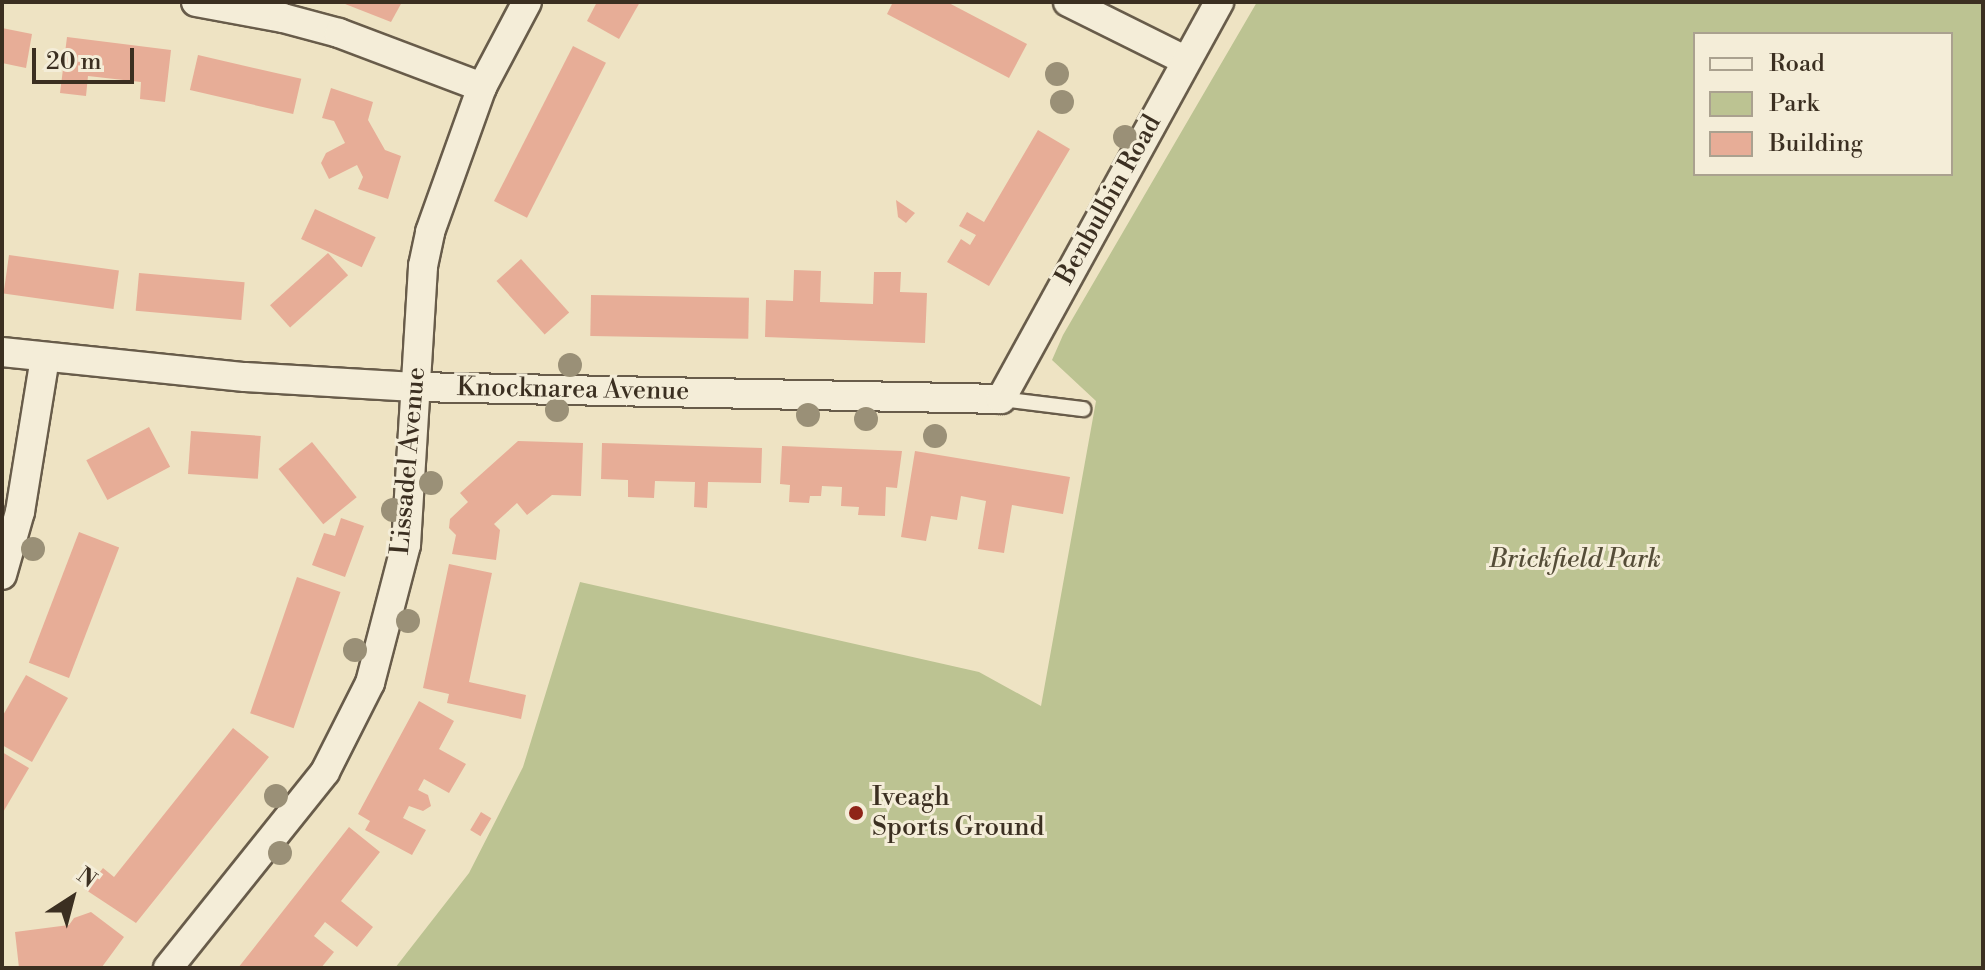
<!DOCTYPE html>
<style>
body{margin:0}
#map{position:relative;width:1985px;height:970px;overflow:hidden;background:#eee3c3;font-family:"Libre Bodoni",serif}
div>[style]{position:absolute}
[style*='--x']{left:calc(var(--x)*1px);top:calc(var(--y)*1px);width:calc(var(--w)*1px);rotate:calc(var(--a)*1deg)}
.green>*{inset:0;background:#bcc392}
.building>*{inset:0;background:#e7ad97;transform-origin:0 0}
.roads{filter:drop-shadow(2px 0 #685c4a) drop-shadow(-2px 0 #685c4a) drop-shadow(0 2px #685c4a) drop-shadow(0 -2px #685c4a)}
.service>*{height:14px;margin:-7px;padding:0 7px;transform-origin:7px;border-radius:7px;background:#f4edd8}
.minor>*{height:28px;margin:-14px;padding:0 14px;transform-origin:14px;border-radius:14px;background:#f4edd8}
.trees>*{width:24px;height:24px;margin:-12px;border-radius:50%;background:#9a9077}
.dots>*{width:22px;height:22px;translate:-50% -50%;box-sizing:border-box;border:4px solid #f4edd8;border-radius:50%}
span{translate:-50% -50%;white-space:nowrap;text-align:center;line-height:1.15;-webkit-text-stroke:6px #f4edd8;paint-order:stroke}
.street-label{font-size:26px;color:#3b2f21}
.park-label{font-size:26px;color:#554d38;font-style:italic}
.poi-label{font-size:26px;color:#3b2f21}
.left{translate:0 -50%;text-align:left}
.frame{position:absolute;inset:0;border:4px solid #3b2f21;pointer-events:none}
.legend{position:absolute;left:1693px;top:32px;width:260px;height:144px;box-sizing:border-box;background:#f4edd8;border:2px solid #aaa18f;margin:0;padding:10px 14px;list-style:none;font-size:24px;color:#3b2f21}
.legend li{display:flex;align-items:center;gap:16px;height:40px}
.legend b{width:40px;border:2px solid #aaa18f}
.north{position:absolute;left:32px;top:858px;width:80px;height:80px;-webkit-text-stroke:6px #f4edd8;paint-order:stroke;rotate:36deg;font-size:22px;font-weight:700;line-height:32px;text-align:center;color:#3b2f21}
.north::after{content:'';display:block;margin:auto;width:28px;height:36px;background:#3b2f21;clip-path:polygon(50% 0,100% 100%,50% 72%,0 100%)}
.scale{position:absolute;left:32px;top:48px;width:102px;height:36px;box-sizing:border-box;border:4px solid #3b2f21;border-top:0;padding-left:10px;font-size:24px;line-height:28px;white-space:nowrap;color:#3b2f21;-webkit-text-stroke:6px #f4edd8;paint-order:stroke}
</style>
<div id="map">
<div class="green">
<div style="clip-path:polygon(evenodd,1257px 2px,1983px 2px,1983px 968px,395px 968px,469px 873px,523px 767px,580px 582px,979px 672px,1041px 706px,1096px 401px,1052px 360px,1063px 335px,1257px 2px,1695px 34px,1951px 34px,1951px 174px,1695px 174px,1695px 34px)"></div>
</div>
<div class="building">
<div style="clip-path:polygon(340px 2px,402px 2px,391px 22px)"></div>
<div style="clip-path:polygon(597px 2px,640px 2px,619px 39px,587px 21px)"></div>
<div style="clip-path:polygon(893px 2px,947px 2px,1027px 44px,1009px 78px,887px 14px)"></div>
<div style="clip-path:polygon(2px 28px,32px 34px,26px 68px,2px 63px)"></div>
<div style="clip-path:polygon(67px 37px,171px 50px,165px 102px,140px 99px,141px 82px,88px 76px,86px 96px,60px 93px)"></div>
<div style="left:573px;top:46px;width:37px;height:174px;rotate:27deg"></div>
<div style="left:198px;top:55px;width:106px;height:36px;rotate:13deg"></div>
<div style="clip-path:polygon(331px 88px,373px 102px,368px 120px,385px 150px,401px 156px,388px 199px,358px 189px,363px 177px,357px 165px,329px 179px,321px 163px,326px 153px,345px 143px,334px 121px,322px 118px)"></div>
<div style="clip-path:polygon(1038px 130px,1070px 149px,989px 286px,947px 262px,961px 239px,970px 245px,976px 235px,959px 226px,967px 212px,984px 222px)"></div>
<div style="clip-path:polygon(896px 200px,915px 213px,906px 223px,898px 217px)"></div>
<div style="left:315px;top:209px;width:67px;height:33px;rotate:25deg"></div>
<div style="left:328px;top:253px;width:30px;height:78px;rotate:48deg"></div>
<div style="left:9px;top:255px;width:111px;height:39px;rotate:8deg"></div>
<div style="left:521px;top:259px;width:72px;height:33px;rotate:48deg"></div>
<div style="clip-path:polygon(794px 270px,821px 271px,820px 302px,873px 304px,874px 272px,901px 272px,900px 292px,927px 293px,925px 343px,765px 337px,766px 300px,793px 301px)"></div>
<div style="left:139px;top:273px;width:106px;height:38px;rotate:5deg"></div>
<div style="left:591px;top:295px;width:158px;height:41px;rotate:1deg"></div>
<div style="left:149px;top:427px;width:45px;height:71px;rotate:62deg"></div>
<div style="left:191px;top:431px;width:70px;height:43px;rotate:4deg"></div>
<div style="clip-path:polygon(518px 441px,583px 443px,581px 496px,552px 495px,527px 515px,517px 503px,494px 524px,500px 530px,496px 560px,452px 554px,456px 535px,449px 528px,450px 519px,468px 502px,460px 493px)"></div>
<div style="left:312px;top:442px;width:71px;height:43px;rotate:51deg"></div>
<div style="clip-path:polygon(602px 443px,762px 448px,761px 483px,708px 482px,707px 508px,694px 507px,695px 482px,655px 481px,654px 498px,628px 497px,628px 480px,601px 479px)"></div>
<div style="clip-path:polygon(782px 446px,902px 451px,897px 488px,886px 487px,885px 516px,858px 515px,859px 507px,841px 506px,842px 487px,822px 486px,821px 496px,810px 496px,809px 503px,789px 502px,790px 485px,780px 484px)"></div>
<div style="clip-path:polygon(915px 451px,1070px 477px,1063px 514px,1012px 505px,1004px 553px,978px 549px,986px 501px,961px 496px,957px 520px,931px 516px,926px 541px,901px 537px)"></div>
<div style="clip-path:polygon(341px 518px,364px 526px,345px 577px,312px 565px,324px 533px,335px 536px)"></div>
<div style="left:79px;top:532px;width:43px;height:140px;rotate:21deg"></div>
<div style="clip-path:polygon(449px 564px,492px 573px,469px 682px,526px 695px,521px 719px,447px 703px,449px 694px,423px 688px)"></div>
<div style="left:297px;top:577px;width:46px;height:144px;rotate:19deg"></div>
<div style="clip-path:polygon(26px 675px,68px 698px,32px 762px,2px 745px,2px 717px)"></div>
<div style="clip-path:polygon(419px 701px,454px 721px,439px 749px,466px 764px,449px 793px,424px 779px,418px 790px,428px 795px,431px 806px,423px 811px,409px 806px,403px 818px,426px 830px,412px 855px,365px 830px,370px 821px,358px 814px)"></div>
<div style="clip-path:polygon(233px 728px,269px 757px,136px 923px,86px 890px,103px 868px,114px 877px)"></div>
<div style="clip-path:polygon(2px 752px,29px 768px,2px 814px)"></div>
<div style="left:481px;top:812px;width:12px;height:21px;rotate:31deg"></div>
<div style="clip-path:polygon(349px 827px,380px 852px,341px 901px,373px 927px,357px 947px,325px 922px,314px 936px,334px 952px,321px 968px,238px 968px)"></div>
<div style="clip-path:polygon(91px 912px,124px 937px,102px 967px,19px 968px,15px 932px,69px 925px,74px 918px)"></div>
</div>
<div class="roads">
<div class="service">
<div style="--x:1001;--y:399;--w:83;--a:7"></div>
</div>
<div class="minor">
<div style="--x:196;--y:2;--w:88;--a:10.4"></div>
<div style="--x:283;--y:18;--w:58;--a:15"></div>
<div style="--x:339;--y:33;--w:153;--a:20.7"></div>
<div style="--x:1068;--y:2;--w:131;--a:26.4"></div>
<div style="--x:2;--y:352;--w:244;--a:5.9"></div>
<div style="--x:245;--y:377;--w:170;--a:3.4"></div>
<div style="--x:415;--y:387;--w:586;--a:1.17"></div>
<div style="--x:1001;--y:399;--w:453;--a:-61.2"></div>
<div style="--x:2;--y:575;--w:66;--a:-74.1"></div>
<div style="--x:20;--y:512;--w:156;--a:-80.8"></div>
<div style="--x:168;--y:968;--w:251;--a:-51.3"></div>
<div style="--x:325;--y:772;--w:100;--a:-63.2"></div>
<div style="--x:370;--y:683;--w:143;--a:-75.4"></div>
<div style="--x:406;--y:545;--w:280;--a:-86.5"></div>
<div style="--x:423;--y:266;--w:35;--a:-78"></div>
<div style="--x:430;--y:232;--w:154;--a:-70.3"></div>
<div style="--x:482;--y:87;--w:96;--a:-62.1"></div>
</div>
</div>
<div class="trees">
<div style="left:1057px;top:74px"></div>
<div style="left:1062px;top:102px"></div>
<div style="left:1125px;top:137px"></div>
<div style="left:570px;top:365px"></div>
<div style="left:557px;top:410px"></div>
<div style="left:808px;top:415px"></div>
<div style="left:866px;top:419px"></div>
<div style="left:935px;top:436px"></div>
<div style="left:431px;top:483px"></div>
<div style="left:393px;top:510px"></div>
<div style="left:33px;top:549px"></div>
<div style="left:408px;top:621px"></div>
<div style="left:355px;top:650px"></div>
<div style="left:276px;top:796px"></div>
<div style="left:280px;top:853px"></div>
</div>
<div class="dots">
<div style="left:856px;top:813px;background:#8f2418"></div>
</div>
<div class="street-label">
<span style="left:1109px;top:200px;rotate:-61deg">Benbulbin Road</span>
<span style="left:573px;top:390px;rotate:1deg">Knocknarea Avenue</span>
<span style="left:409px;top:461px;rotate:-85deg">Lissadel Avenue</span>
</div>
<div class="park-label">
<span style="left:1575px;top:560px">Brickfield Park</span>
</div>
<div class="poi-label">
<span class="left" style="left:872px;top:813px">Iveagh<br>Sports Ground</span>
</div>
<div class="frame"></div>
<ul class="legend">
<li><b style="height:10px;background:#f4edd8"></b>Road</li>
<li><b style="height:22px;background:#bcc392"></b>Park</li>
<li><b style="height:22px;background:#e7ad97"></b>Building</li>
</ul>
<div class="north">N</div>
<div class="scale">20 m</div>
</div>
